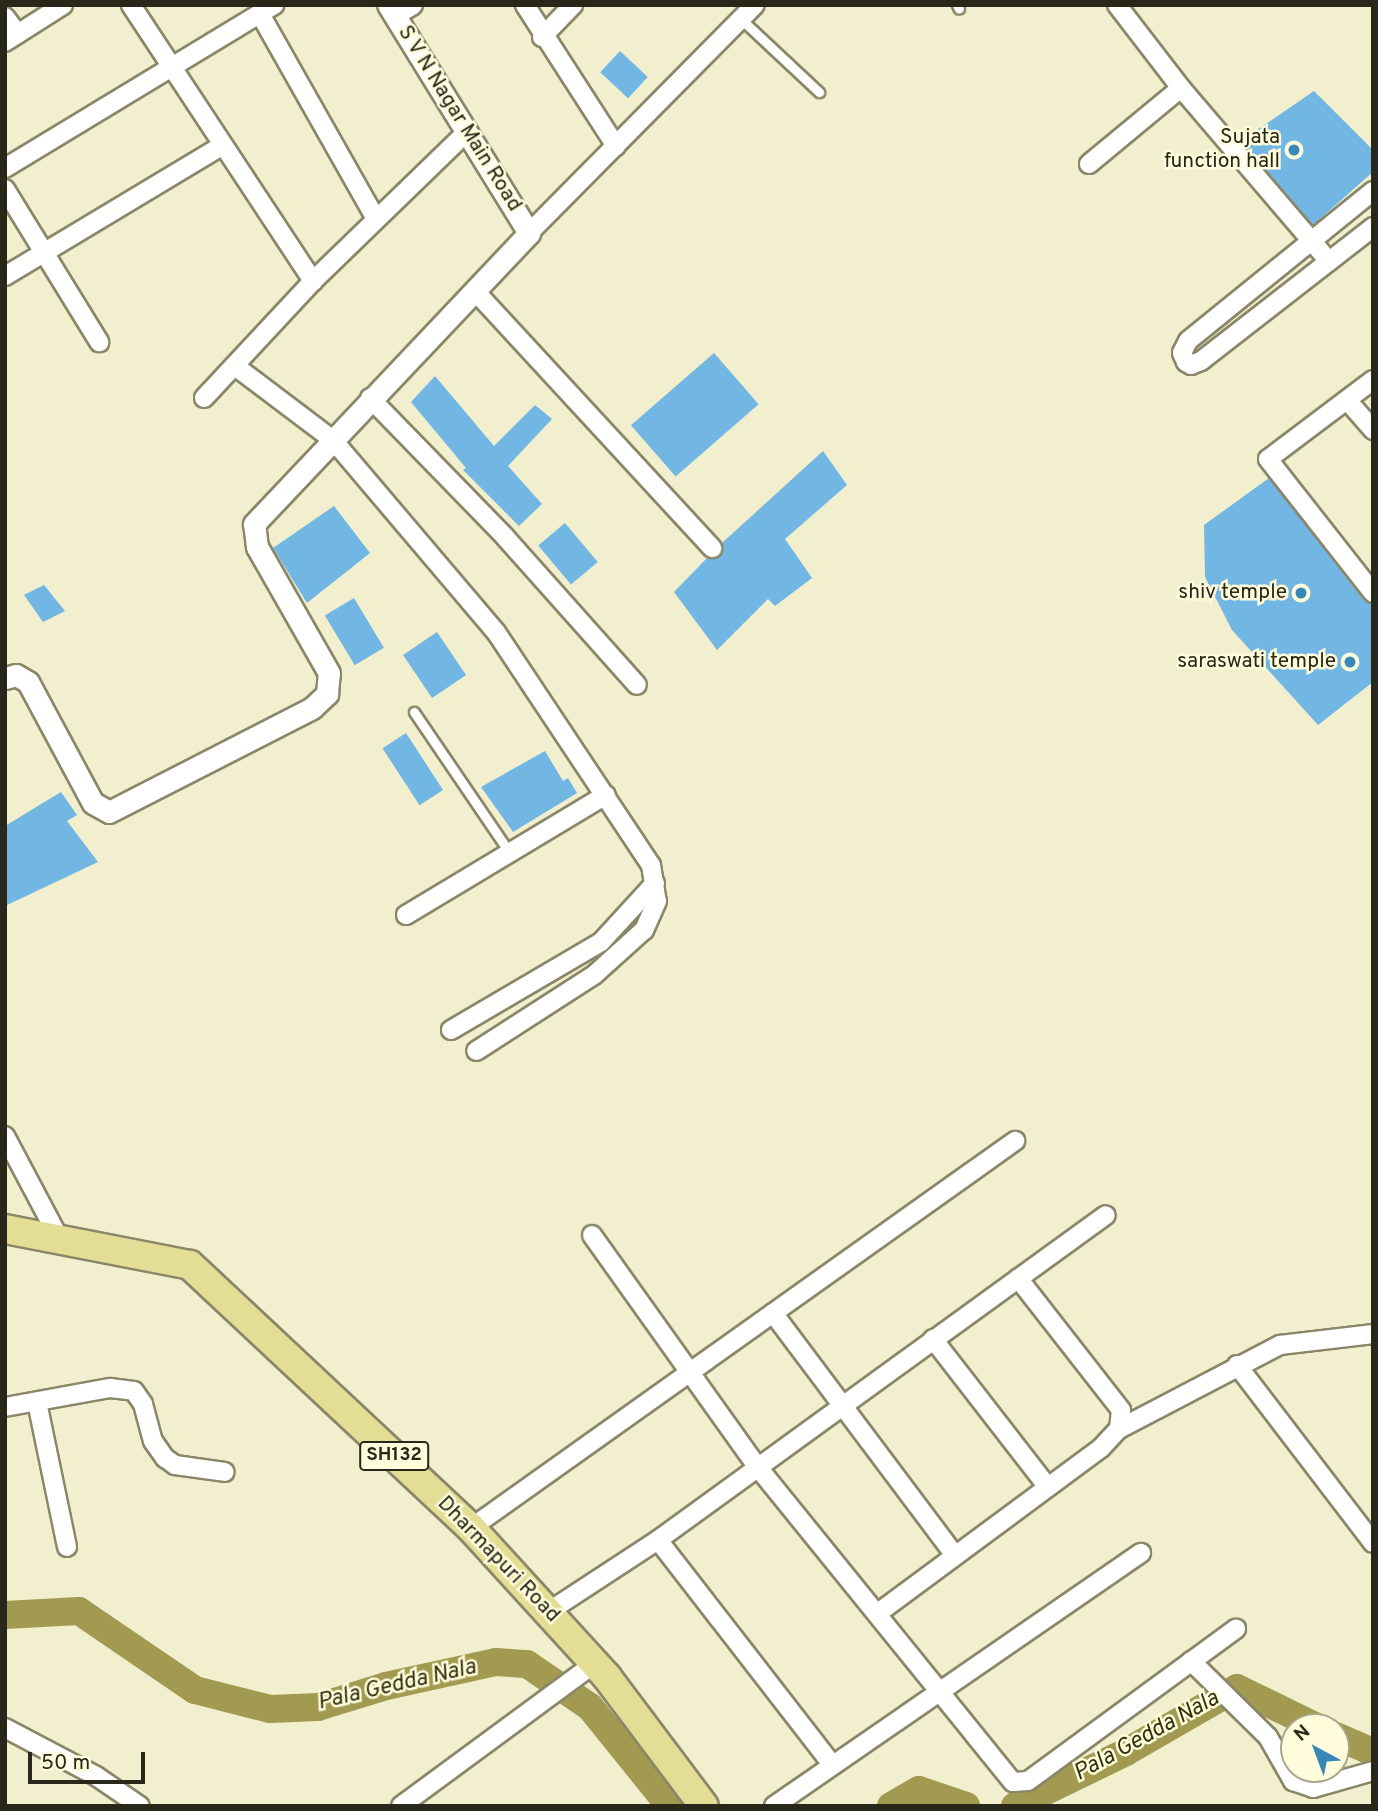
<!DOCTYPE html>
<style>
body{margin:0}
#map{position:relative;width:1378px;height:1811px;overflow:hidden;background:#f1efcd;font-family:Overpass,sans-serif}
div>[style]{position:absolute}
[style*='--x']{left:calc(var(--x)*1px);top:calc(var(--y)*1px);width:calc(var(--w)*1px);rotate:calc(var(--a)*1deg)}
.river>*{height:28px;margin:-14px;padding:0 14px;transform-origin:14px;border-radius:14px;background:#a19a50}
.building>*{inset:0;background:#72b6e4;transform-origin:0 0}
.roads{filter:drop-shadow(2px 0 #8a8769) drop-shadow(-2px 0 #8a8769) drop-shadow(0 2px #8a8769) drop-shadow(0 -2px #8a8769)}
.service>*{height:9px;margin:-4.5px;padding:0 4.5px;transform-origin:4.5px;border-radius:4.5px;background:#fff}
.minor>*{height:18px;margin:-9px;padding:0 9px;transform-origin:9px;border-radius:9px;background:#fff}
.tertiary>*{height:21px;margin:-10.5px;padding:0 10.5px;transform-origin:10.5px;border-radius:10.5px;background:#fff}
.primary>*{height:28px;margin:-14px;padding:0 14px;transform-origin:14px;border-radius:14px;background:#e3dd95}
.dots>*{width:19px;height:19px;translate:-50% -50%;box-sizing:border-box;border:4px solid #fefcda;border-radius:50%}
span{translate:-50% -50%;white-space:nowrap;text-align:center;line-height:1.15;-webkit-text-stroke:5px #fefcda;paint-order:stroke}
.shield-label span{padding:2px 5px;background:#fefcda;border:2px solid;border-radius:5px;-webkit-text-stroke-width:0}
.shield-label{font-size:19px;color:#28271a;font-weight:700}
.street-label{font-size:21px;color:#28271a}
.poi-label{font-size:21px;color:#28271a}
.right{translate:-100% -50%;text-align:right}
.water-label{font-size:23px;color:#33300e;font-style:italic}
.frame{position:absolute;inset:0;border:7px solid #28271a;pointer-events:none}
.north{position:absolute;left:1280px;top:1713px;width:70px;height:70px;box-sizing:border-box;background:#fefcda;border:2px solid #a8a78d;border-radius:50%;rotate:319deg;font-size:19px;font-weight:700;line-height:28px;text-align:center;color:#28271a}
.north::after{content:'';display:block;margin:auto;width:24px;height:32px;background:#3787b8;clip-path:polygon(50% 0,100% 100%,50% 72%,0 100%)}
.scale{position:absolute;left:28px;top:1752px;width:117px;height:32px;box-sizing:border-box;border:4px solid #28271a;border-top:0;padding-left:9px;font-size:21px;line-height:24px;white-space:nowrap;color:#28271a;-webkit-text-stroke:5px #fefcda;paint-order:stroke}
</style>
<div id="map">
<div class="river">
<div style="--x:5;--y:1615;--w:74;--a:-3.1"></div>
<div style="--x:79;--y:1611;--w:140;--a:34.3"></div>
<div style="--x:195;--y:1690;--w:77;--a:14.2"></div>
<div style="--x:270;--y:1709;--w:48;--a:-2.4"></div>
<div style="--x:318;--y:1707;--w:71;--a:-17.2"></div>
<div style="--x:386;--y:1686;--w:113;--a:-12.3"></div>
<div style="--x:496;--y:1662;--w:31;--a:4"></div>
<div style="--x:527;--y:1664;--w:76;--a:34.3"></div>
<div style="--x:590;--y:1707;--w:127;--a:51.1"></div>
<div style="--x:1336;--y:1736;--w:40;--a:23.4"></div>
<div style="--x:891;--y:1806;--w:32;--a:-30"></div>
<div style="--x:919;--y:1790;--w:50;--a:18.8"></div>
<div style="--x:1015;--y:1806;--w:123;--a:-25.9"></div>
<div style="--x:1126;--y:1752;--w:128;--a:-30"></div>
<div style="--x:1237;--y:1688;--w:89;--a:26"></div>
</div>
<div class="building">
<div style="left:620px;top:51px;width:38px;height:29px;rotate:43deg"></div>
<div style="clip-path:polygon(1314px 91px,1373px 150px,1373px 172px,1313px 225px,1241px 141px)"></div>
<div style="left:714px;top:353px;width:68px;height:110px;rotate:49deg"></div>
<div style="clip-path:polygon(435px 376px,494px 446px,535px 405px,552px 419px,508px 466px,542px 504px,519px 526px,463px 470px,466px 468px,411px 402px)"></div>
<div style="clip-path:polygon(823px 451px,847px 485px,785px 539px,812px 578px,775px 606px,768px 599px,717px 650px,674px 592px,707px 558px,720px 556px,722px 543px)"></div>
<div style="clip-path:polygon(1269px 478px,1364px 600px,1373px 604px,1373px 682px,1318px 725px,1232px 630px,1205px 577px,1204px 525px)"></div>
<div style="clip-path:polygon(334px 506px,370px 553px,307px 603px,273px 548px)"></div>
<div style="left:565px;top:523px;width:51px;height:35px;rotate:50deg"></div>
<div style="clip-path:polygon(44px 585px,65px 611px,43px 622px,24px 595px)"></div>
<div style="left:354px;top:598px;width:58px;height:34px;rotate:59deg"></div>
<div style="left:437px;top:632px;width:52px;height:41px;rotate:56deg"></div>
<div style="left:406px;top:733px;width:68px;height:28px;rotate:57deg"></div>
<div style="clip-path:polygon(545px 751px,563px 781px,568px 778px,577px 793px,513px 832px,481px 787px)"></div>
<div style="clip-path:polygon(61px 792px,77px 815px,67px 821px,98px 862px,5px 906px,5px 826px)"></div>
</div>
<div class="roads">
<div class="service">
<div style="--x:957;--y:5;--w:4;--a:63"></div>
<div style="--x:741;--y:19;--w:107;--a:43.1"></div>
<div style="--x:414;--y:712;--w:171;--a:55.8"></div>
</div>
<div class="minor">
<div style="--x:131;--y:5;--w:331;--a:56.6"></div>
<div style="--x:525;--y:5;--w:168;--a:57.2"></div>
<div style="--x:1117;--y:5;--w:105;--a:52.4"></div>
<div style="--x:1181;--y:88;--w:228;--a:49.5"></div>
<div style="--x:260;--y:14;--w:236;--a:60.5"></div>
<div style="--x:395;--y:16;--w:21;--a:-31"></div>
<div style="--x:5;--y:17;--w:21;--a:53"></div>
<div style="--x:542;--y:37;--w:45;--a:-45.9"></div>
<div style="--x:5;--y:42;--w:69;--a:-32.5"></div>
<div style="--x:1089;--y:164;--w:119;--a:-39.6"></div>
<div style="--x:5;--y:168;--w:315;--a:-31.2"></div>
<div style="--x:5;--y:189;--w:180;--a:58.4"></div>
<div style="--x:1373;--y:191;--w:238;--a:141"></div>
<div style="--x:1188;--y:341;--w:13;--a:117"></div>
<div style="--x:1182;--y:353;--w:10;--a:66"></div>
<div style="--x:1186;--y:362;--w:6;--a:31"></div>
<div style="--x:1191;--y:365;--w:11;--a:-22"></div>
<div style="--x:1201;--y:361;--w:218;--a:-37.9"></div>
<div style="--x:529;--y:233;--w:321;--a:-45.3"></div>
<div style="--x:5;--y:276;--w:252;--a:-31"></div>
<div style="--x:475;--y:291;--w:350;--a:47.3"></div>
<div style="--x:235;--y:366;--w:123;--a:37.1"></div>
<div style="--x:333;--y:440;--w:252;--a:49.7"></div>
<div style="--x:496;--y:632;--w:280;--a:56.4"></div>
<div style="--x:651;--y:865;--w:36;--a:81"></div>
<div style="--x:657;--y:901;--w:32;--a:114"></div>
<div style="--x:644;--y:930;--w:67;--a:138"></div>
<div style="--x:594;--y:975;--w:140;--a:147.2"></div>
<div style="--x:1373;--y:380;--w:131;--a:143"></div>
<div style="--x:1268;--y:459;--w:170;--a:51.9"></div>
<div style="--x:204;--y:398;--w:160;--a:-47"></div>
<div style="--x:313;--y:281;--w:214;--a:-44.1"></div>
<div style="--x:370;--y:398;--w:194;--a:45.8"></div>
<div style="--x:505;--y:537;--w:198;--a:48.3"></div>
<div style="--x:1347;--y:400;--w:40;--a:49"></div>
<div style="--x:406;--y:915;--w:233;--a:-31"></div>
<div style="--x:451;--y:1030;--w:174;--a:-30.4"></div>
<div style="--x:601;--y:942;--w:80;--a:-47.5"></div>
<div style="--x:5;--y:1136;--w:118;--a:62.1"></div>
<div style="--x:592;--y:1235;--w:282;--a:54.5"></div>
<div style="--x:756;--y:1465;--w:408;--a:51"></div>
<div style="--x:1013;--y:1782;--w:15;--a:-4"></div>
<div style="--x:1028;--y:1781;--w:258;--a:-36.2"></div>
<div style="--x:773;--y:1313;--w:303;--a:53.1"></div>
<div style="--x:933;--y:1339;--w:186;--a:52.2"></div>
<div style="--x:1237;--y:1365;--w:224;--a:52.6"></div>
<div style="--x:37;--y:1402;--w:148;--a:78.3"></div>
<div style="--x:5;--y:1407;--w:107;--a:-10.3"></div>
<div style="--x:110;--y:1388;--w:24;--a:7"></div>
<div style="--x:134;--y:1391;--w:16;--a:55"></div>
<div style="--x:143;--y:1404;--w:38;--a:75"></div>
<div style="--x:153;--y:1441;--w:21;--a:55"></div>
<div style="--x:165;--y:1458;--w:12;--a:35"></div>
<div style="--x:175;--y:1465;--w:50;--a:8"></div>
<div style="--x:1119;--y:1429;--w:182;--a:-27.6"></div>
<div style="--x:1280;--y:1345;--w:94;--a:-6.7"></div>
<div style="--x:471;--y:1528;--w:668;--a:-35.43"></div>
<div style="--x:658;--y:1540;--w:284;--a:52.2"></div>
<div style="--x:548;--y:1612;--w:131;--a:-33.2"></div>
<div style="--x:658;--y:1540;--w:553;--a:-35.96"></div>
<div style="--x:878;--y:1613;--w:277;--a:-36.5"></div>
<div style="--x:1101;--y:1448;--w:26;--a:-47"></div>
<div style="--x:1119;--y:1429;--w:19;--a:-84"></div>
<div style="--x:1121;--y:1410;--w:167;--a:-128"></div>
<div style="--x:1191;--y:1661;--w:108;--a:44.6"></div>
<div style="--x:1268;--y:1737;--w:51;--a:60.4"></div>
<div style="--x:1293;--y:1781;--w:21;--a:19"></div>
<div style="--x:1313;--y:1788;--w:62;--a:-15.8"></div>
<div style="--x:5;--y:1728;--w:103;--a:27.8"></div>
<div style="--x:96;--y:1776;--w:53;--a:34.3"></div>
<div style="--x:401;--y:1806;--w:241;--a:-36.4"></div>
<div style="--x:774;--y:1806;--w:446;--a:-34.6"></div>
</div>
<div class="tertiary">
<div style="--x:5;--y:678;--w:11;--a:-15"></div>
<div style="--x:16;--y:675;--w:14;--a:30"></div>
<div style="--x:28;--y:682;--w:137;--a:61.8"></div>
<div style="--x:93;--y:803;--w:18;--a:29"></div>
<div style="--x:109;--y:812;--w:228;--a:-27.1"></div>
<div style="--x:312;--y:708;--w:21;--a:-43"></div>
<div style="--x:327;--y:694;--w:21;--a:-85"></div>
<div style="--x:329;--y:673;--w:145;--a:-119.7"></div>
<div style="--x:257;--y:547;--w:23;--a:-97"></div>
<div style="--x:254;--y:524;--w:400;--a:-46.6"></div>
<div style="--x:529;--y:233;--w:268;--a:-121.7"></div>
</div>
<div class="primary">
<div style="--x:5;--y:1229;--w:188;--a:11"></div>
<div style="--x:190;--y:1265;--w:385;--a:43.1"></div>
<div style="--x:471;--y:1528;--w:202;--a:47.6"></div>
<div style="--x:607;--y:1677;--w:161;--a:53.1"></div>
</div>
</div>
<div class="dots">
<div style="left:1294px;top:150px;background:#3787b8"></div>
<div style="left:1301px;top:593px;background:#3787b8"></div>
<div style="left:1350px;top:662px;background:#3787b8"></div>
</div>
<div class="shield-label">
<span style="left:394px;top:1456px">SH132</span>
</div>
<div class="street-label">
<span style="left:459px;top:119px;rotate:58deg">S V N Nagar Main Road</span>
<span style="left:498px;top:1560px;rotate:46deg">Dharmapuri Road</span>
</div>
<div class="poi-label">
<span class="right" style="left:1280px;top:150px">Sujata<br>function hall</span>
<span class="right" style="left:1287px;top:593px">shiv temple</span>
<span class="right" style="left:1336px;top:662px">saraswati temple</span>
</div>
<div class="water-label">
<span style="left:397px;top:1686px;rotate:-13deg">Pala Gedda Nala</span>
<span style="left:1147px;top:1737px;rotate:-29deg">Pala Gedda Nala</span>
</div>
<div class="frame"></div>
<div class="north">N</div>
<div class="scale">50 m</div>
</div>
